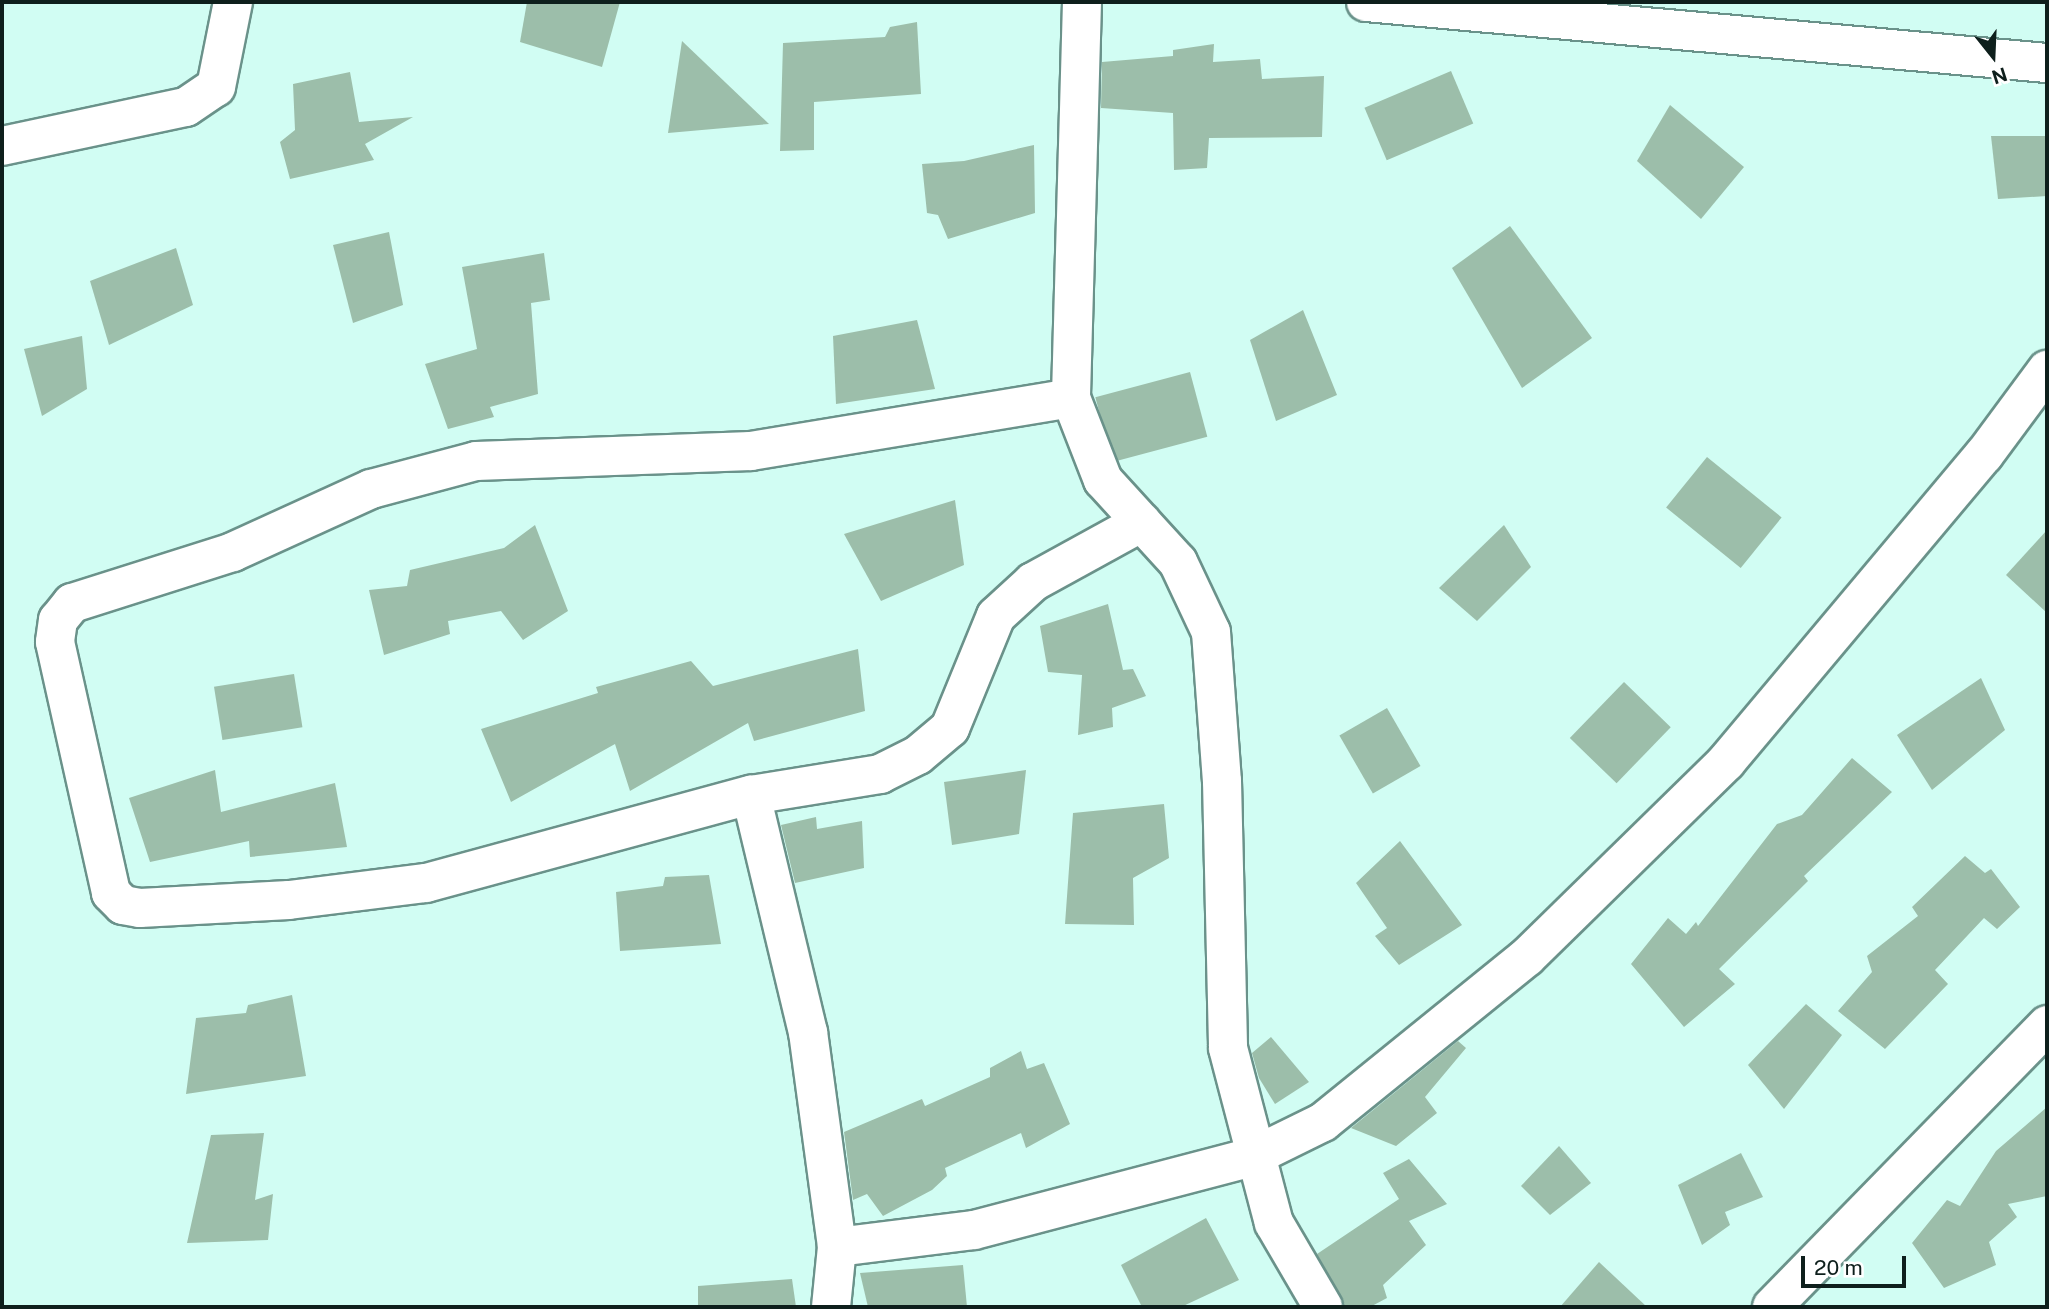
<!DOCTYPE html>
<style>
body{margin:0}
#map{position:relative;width:2049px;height:1309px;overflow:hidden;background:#d1fdf3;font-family:"Public Sans",sans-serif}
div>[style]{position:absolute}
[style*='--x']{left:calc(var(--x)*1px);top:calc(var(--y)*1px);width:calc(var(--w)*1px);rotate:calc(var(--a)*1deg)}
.building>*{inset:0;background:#9cbeaa;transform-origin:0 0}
.roads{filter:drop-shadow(2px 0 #6a928a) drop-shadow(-2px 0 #6a928a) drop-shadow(0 2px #6a928a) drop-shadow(0 -2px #6a928a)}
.minor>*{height:38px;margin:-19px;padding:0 19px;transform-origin:19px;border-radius:19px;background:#fff}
span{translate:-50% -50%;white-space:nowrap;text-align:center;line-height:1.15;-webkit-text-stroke:7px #fff;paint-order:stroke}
.frame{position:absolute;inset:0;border:4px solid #0e1f1c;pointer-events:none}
.north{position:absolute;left:1958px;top:21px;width:70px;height:70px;-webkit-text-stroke:5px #fff;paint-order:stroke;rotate:162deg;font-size:19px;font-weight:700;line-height:28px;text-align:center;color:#0e1f1c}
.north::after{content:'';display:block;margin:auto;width:24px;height:32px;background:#0e1f1c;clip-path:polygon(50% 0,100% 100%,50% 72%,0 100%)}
.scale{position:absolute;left:1801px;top:1256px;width:105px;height:32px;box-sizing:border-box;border:4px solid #0e1f1c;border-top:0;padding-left:9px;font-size:21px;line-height:24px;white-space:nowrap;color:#0e1f1c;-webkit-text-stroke:5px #fff;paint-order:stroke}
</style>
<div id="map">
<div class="building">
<div style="clip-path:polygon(527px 2px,620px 2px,602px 67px,520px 42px)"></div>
<div style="clip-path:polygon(917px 22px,921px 94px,814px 102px,814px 150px,780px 151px,783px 43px,885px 37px,890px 27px)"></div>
<div style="clip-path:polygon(682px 41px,769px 124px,668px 133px)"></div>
<div style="clip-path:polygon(1214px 44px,1213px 62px,1260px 59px,1262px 79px,1324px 76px,1322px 137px,1209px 138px,1207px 168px,1174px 170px,1173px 113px,1101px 108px,1102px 62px,1173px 56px,1173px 50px)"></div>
<div style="left:1451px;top:71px;width:57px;height:94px;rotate:67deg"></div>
<div style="clip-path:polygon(350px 72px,359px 122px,413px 117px,365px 144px,374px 160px,290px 179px,280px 142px,295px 130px,293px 84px)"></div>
<div style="clip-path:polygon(1670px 105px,1744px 167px,1701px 219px,1637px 161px)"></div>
<div style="clip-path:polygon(1991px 136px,2047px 136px,2047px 196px,1998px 199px)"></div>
<div style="clip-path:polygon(1034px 145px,1035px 213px,948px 239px,938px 215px,927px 213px,922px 164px,964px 161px)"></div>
<div style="clip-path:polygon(1510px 226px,1592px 338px,1522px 388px,1452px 268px)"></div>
<div style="clip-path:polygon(389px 232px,403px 305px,353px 323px,333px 245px)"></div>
<div style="clip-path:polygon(176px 248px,193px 305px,109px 345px,90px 281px)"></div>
<div style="clip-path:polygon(544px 253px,550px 300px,531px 303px,538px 394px,490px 407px,494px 417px,448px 429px,425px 364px,477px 349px,462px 267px)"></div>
<div style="clip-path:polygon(1303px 310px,1337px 395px,1276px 421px,1250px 340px)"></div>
<div style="clip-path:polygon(917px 320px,935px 389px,836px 404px,833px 336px)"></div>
<div style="clip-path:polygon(82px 336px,87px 389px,42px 416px,24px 349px)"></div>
<div style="left:1190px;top:372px;width:67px;height:98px;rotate:75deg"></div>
<div style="left:1707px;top:457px;width:96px;height:65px;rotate:39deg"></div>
<div style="clip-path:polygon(955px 500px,964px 565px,881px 601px,844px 534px)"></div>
<div style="clip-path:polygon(535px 525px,568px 611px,523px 640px,501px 611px,448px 621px,450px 634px,384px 655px,369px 590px,407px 586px,410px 570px,504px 548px)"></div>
<div style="clip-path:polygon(1504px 525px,1531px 567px,1477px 621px,1439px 588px)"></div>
<div style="clip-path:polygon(2047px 530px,2047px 613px,2006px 575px)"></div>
<div style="clip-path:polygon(1108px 604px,1123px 670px,1133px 669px,1146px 696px,1112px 708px,1113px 727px,1078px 735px,1082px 675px,1048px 672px,1040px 626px)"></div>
<div style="clip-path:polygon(858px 649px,865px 711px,754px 741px,748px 723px,630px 791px,615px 744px,511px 802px,481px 729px,598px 693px,596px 687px,691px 661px,713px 686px)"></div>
<div style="left:294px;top:674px;width:54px;height:81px;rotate:81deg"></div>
<div style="clip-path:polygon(1981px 678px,2005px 730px,1932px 790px,1897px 735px)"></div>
<div style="left:1624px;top:682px;width:65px;height:78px;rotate:44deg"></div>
<div style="left:1387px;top:708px;width:67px;height:55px;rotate:60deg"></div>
<div style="clip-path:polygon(1852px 758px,1892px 792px,1804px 876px,1808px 881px,1719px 969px,1735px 984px,1684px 1027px,1631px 964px,1668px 918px,1686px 934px,1696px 922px,1698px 926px,1777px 824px,1802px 815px)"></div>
<div style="clip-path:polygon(215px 770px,221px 812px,335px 783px,347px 847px,250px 857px,249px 841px,150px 862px,129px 798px)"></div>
<div style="clip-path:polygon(1026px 770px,1019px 834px,952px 845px,944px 782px)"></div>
<div style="clip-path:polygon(1164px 804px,1169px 858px,1133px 878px,1134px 925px,1065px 924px,1073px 813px)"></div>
<div style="clip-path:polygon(816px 817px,817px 829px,862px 821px,864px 868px,795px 883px,781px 825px)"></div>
<div style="clip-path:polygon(1400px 841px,1462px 925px,1399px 965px,1375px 936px,1387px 928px,1356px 883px)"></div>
<div style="clip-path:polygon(1965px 856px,1985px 873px,1991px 869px,2020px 907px,1997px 929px,1984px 918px,1935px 970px,1948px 984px,1885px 1049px,1838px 1011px,1872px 972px,1867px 956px,1918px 916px,1912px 907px)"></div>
<div style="clip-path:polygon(709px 875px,721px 944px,620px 951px,616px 892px,663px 886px,665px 877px)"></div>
<div style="clip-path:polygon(292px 995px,306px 1076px,186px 1094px,196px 1018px,246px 1013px,248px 1005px)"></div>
<div style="clip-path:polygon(1806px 1004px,1842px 1035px,1784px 1109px,1748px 1065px)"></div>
<div style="clip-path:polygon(1271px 1037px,1309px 1082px,1275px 1104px,1259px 1078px,1252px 1053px)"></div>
<div style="clip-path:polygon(1458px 1041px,1466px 1048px,1425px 1097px,1437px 1113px,1396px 1146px,1351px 1128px)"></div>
<div style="clip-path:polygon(1021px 1051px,1027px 1069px,1044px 1063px,1070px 1124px,1026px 1148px,1021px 1133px,945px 1168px,947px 1176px,932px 1190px,883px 1216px,867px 1194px,853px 1200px,844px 1132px,922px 1099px,925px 1106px,990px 1077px,990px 1068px)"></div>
<div style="clip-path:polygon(2047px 1107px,2047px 1196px,2008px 1204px,2017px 1217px,1989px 1242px,1996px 1265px,1944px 1288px,1912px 1243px,1947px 1200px,1960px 1206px,1996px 1151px)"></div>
<div style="clip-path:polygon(264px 1133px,255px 1200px,273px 1194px,268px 1240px,187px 1243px,211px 1135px)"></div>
<div style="clip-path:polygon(1559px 1146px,1591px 1183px,1550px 1215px,1521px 1186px)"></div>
<div style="clip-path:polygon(1741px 1153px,1763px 1197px,1725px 1212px,1730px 1225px,1702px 1245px,1678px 1185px)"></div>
<div style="clip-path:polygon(1409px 1159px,1447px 1204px,1409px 1221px,1426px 1245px,1383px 1285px,1387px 1298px,1370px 1307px,1345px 1307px,1317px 1254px,1399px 1199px,1383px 1173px)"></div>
<div style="clip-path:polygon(1206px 1218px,1239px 1280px,1181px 1307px,1142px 1307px,1121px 1265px)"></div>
<div style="clip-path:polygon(1599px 1262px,1647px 1307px,1560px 1307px)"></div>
<div style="clip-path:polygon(963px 1265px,967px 1307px,868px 1307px,860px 1273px)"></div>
<div style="clip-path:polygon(792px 1279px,796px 1307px,698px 1307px,698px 1286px)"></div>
</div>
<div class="roads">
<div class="minor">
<div style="--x:1082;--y:2;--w:396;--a:91.6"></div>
<div style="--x:1071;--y:398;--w:88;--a:68.7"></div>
<div style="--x:1103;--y:480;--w:111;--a:47.6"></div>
<div style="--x:1178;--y:562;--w:77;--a:64.8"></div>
<div style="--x:1211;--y:632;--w:149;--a:85.8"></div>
<div style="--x:1222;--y:781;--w:267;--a:88.7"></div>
<div style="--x:1228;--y:1048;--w:181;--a:75.3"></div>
<div style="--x:1274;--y:1223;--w:97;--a:59.7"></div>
<div style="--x:1366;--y:2;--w:684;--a:5.12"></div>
<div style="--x:2;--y:146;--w:188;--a:-12"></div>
<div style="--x:186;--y:107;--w:36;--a:-34"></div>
<div style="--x:216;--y:87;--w:87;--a:-78.7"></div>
<div style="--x:1071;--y:398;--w:324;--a:170.6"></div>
<div style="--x:751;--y:451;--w:275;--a:177.9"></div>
<div style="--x:476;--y:461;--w:109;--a:165.1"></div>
<div style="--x:371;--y:489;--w:152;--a:155.5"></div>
<div style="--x:233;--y:552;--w:169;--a:162.4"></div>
<div style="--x:72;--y:603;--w:22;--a:129"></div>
<div style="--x:58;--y:620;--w:22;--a:98"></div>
<div style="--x:55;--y:642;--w:257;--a:77.4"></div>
<div style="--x:111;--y:893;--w:17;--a:45"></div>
<div style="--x:123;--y:905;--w:17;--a:10"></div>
<div style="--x:140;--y:908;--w:149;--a:-3.1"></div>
<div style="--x:289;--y:900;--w:138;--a:-7.1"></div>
<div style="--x:426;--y:883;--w:337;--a:-15.2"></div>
<div style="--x:751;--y:795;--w:131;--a:-9.2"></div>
<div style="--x:880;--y:774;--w:42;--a:-26.6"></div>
<div style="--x:918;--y:755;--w:42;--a:-40.2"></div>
<div style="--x:950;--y:728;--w:121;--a:-67.7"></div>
<div style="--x:996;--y:616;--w:50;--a:-42.6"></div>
<div style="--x:1033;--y:582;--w:124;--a:-28.8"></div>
<div style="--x:751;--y:795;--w:244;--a:76.5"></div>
<div style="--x:808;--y:1032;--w:217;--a:82.3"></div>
<div style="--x:837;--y:1247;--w:60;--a:95.7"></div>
<div style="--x:837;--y:1247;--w:138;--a:-7.1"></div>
<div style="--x:974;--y:1230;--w:287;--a:-14.7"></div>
<div style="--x:1252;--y:1157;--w:79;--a:-26.2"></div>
<div style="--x:1323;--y:1122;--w:262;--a:-39"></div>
<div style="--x:1527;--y:957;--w:279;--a:-44.4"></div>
<div style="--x:1726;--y:762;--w:401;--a:-50"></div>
<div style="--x:1984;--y:455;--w:106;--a:-53.5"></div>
<div style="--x:1772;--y:1307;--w:394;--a:-45.7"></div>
</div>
</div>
<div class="frame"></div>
<div class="north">N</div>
<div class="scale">20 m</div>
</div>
